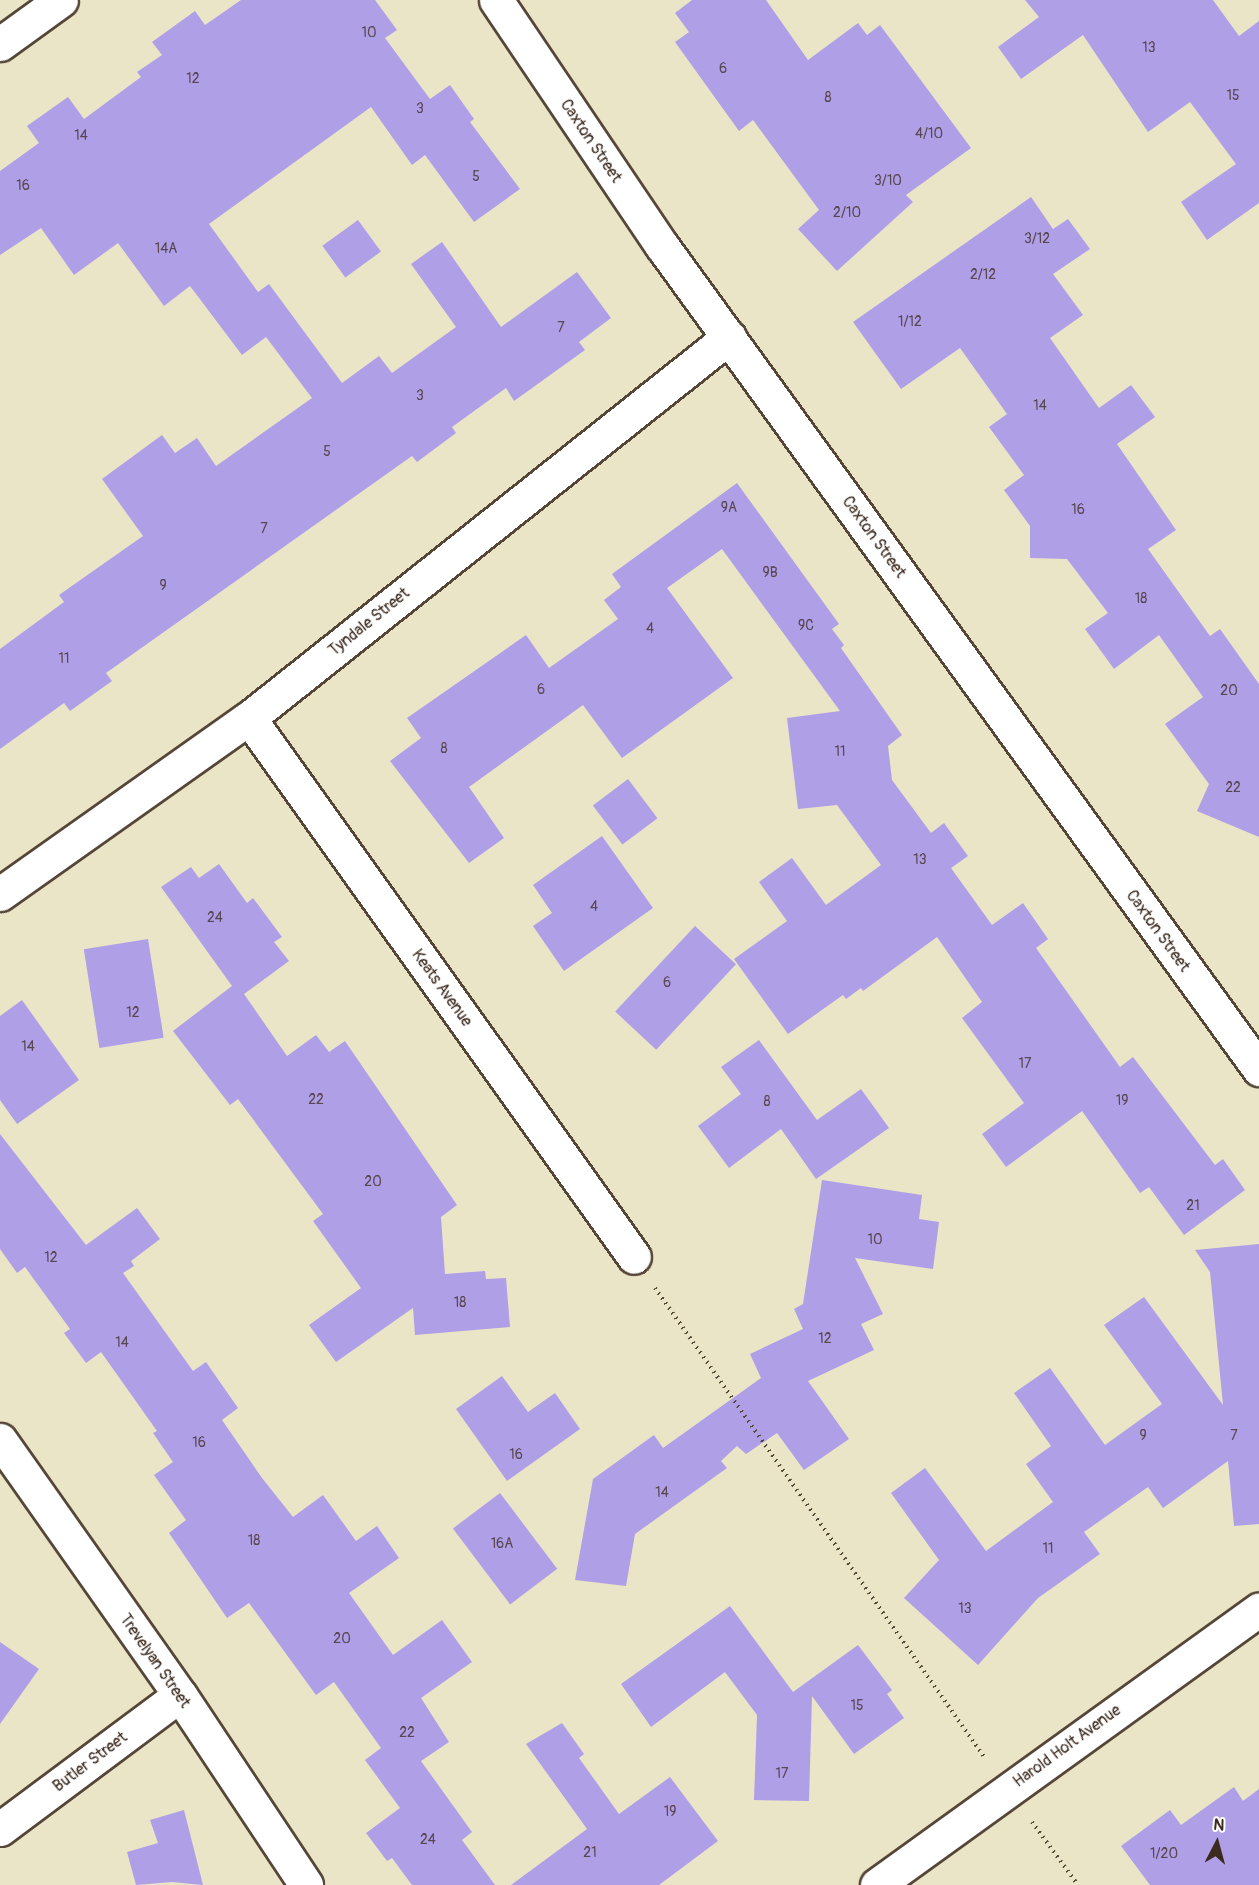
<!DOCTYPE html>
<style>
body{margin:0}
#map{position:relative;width:1259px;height:1885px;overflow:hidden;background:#ebe5c8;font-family:Pangolin,sans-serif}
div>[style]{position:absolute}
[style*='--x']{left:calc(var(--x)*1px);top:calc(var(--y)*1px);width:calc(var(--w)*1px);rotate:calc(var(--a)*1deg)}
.building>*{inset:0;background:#ae9fe7;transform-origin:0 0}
.path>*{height:4px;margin-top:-2px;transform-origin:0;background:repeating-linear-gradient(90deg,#554638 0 1.5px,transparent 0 6px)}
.roads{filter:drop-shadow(2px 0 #554638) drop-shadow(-2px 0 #554638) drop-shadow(0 2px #554638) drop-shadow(0 -2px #554638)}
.street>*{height:33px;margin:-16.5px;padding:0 16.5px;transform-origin:16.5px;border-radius:16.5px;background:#fff}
span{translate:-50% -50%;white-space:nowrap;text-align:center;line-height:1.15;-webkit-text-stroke:5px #fff;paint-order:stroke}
.number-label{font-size:14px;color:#584750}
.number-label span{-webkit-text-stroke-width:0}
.street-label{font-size:16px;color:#3b2a1e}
.north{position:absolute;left:1187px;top:1813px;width:60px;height:60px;-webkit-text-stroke:4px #fff;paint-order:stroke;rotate:6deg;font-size:16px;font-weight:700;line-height:24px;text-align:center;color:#3b2a1e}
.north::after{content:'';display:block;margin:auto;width:21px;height:27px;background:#3b2a1e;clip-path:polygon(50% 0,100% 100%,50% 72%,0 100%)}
</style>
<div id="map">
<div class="building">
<div style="clip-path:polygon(241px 0,375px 0,397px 30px,385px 38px,430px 99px,450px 85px,474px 119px,470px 122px,520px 189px,474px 222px,425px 155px,412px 165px,371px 107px,209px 224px,258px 292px,269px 284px,342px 383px,379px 356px,392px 373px,456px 327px,411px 264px,442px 242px,501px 327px,577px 272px,611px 318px,579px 342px,585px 350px,514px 401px,506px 388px,452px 427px,456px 433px,417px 462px,412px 456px,106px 673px,112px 681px,70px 711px,64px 703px,0 749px,0 649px,64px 602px,59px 595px,143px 536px,102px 479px,162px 435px,175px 453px,197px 438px,216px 466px,312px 398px,266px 337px,242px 355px,190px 286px,164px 306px,118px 243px,74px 275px,41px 228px,0 255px,0 171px,39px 143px,27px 126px,68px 97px,84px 119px,141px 77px,137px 72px,162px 55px,152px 42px,195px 11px,205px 25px)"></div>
<div style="clip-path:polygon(692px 0,766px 0,808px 60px,858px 23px,867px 35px,880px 25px,971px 148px,906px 195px,913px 202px,837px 271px,798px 229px,819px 210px,753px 120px,739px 131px,675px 42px,689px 32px,675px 13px)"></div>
<div style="clip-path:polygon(1025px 0,1213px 0,1239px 36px,1259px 21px,1259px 203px,1207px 240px,1181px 202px,1236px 164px,1190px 102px,1148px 132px,1083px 35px,1021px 79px,998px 47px,1039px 17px)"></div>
<div style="clip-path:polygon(1031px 197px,1053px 229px,1068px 219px,1090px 249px,1053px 274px,1083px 315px,1050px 338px,1099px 408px,1131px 385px,1155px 417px,1117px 444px,1176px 530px,1148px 549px,1210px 636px,1220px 629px,1259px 684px,1259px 837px,1197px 811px,1209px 784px,1165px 724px,1203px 697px,1159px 635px,1114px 669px,1085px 629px,1108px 613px,1067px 559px,1030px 558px,1030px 526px,1004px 490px,1024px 475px,989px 427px,1007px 414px,960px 348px,901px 389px,853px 322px)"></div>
<div style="left:358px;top:220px;width:39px;height:44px;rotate:54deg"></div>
<div style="clip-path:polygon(737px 483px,839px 624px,832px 629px,844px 645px,841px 648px,902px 735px,888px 746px,892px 780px,931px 833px,944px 823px,968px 856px,951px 868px,992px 925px,1023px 903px,1048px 939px,1036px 948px,1120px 1067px,1133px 1057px,1215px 1165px,1223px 1159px,1245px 1190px,1184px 1235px,1149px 1187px,1140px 1193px,1082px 1111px,1006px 1167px,982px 1134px,1024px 1103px,962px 1018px,982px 1002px,937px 937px,863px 991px,861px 988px,846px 999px,843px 995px,788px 1034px,734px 959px,787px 921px,759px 882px,792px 858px,826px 905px,881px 865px,837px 805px,798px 809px,787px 718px,840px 711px,722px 549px,667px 588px,733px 678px,622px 758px,583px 705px,469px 787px,504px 838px,469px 863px,390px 761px,421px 738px,407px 718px,526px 635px,549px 668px,618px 619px,604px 600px,621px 587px,612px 574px)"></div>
<div style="left:628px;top:779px;width:49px;height:44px;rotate:53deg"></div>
<div style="clip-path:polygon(602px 836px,653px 908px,564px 971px,533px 926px,552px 913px,533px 885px)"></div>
<div style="clip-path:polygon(219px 864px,247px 903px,253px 898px,282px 937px,274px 942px,289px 961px,244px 994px,287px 1056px,316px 1035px,329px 1052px,345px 1041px,457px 1205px,441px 1217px,445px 1274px,485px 1271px,486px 1279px,506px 1278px,510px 1327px,415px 1335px,413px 1308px,336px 1362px,309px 1325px,361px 1288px,313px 1221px,323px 1214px,238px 1099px,230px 1105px,173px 1031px,232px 986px,161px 887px,191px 867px,199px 878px)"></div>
<div style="left:695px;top:926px;width:56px;height:117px;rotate:43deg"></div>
<div style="left:148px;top:939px;width:100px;height:65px;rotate:81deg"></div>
<div style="clip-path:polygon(22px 1000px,79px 1080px,17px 1124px,0 1100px,0 1016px)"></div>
<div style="clip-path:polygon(759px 1040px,817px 1120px,861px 1089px,889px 1128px,816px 1179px,781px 1129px,729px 1168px,698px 1126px,741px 1094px,721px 1067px)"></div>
<div style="clip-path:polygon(0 1134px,86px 1245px,137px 1208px,160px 1239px,131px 1261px,134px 1266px,123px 1273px,193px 1371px,206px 1362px,238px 1408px,222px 1420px,262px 1478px,293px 1517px,323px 1495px,356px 1541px,377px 1526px,399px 1558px,349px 1593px,393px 1655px,442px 1620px,472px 1662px,421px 1698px,449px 1742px,421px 1761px,472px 1832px,462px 1840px,495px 1885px,412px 1885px,392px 1858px,387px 1861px,366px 1833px,400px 1808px,365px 1760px,381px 1748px,334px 1682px,316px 1695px,249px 1603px,227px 1618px,169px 1533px,186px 1520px,154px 1475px,173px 1462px,153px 1433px,157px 1431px,101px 1352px,86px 1363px,64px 1333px,70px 1329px,25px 1267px,17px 1273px,0 1249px)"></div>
<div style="clip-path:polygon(822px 1180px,922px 1195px,919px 1219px,939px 1222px,933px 1269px,855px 1258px,883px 1314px,861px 1324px,874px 1350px,808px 1381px,849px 1439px,804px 1470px,777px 1433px,746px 1454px,737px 1446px,721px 1461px,727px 1468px,635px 1534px,626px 1586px,575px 1580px,593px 1479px,654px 1435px,663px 1448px,761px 1378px,750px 1354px,803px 1329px,794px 1309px,803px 1304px)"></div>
<div style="clip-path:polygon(1259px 1244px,1259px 1524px,1234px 1526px,1228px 1461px,1163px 1508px,1148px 1487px,1084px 1532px,1100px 1554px,1038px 1598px,978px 1665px,904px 1598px,939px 1560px,891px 1493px,925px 1468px,986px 1551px,1053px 1502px,1026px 1464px,1051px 1446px,1014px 1393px,1050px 1368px,1105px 1445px,1162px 1404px,1104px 1325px,1144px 1297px,1223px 1405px,1210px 1272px,1195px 1250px)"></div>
<div style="clip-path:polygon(502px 1376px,528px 1412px,555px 1393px,580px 1429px,507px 1481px,456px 1409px)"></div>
<div style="left:500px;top:1493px;width:95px;height:59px;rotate:53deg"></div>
<div style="clip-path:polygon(730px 1606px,793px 1692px,858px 1645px,892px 1690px,887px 1694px,904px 1718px,854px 1754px,812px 1696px,809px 1801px,754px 1800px,757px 1715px,725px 1672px,651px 1727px,621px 1684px)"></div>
<div style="clip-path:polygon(0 1642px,39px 1669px,0 1724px)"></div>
<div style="clip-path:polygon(562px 1723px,584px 1754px,579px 1758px,619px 1814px,670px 1777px,718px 1841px,659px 1885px,511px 1885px,587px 1829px,526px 1744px)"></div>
<div style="clip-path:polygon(1234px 1787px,1243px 1801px,1259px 1789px,1259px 1885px,1150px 1885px,1121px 1846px,1170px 1810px,1181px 1825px)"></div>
<div style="clip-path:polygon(184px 1810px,203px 1885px,172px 1882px,136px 1885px,127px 1852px,158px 1843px,150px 1820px)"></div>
</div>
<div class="path">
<div style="--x:655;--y:1288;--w:574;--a:54.93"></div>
<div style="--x:1032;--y:1822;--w:78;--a:53.9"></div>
</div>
<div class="roads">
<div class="street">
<div style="--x:496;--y:0;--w:297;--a:56"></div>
<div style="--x:662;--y:246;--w:1017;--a:54.04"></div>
<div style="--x:0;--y:44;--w:75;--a:-35.8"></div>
<div style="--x:249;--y:718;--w:662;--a:54.46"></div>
<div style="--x:0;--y:894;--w:305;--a:-35.3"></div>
<div style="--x:249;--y:718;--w:613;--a:-38.44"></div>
<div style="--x:0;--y:1440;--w:312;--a:54.8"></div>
<div style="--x:180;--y:1695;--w:228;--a:56.4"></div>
<div style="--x:0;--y:1829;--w:224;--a:-36.7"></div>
<div style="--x:877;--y:1885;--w:471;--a:-35.8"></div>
</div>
</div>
<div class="number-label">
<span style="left:369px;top:33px">10</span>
<span style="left:1149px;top:48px">13</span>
<span style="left:723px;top:69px">6</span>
<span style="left:193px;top:79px">12</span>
<span style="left:1233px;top:96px">15</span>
<span style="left:828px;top:98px">8</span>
<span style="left:420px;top:109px">3</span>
<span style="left:929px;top:134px">4/10</span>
<span style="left:81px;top:136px">14</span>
<span style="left:476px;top:177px">5</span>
<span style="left:888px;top:181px">3/10</span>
<span style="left:23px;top:186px">16</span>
<span style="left:847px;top:213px">2/10</span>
<span style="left:1037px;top:239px">3/12</span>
<span style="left:166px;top:249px">14A</span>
<span style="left:983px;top:275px">2/12</span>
<span style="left:910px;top:322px">1/12</span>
<span style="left:561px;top:328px">7</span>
<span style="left:420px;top:396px">3</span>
<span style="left:1040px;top:406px">14</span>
<span style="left:327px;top:452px">5</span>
<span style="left:729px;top:508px">9A</span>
<span style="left:1078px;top:510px">16</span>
<span style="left:264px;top:529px">7</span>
<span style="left:770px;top:573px">9B</span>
<span style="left:163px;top:586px">9</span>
<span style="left:1141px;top:599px">18</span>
<span style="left:806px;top:626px">9C</span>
<span style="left:650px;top:629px">4</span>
<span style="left:64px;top:659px">11</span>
<span style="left:541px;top:690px">6</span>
<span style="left:1229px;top:691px">20</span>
<span style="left:444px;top:749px">8</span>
<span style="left:840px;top:752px">11</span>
<span style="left:1233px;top:788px">22</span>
<span style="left:920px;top:860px">13</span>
<span style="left:594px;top:907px">4</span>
<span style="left:215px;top:918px">24</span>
<span style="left:667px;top:983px">6</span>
<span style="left:133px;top:1013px">12</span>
<span style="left:28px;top:1047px">14</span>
<span style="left:1025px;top:1064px">17</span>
<span style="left:316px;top:1100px">22</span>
<span style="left:1122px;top:1101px">19</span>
<span style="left:767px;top:1102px">8</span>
<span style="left:373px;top:1182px">20</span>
<span style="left:1193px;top:1206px">21</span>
<span style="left:875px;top:1240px">10</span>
<span style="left:51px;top:1258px">12</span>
<span style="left:460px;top:1303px">18</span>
<span style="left:825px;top:1339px">12</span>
<span style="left:122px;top:1343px">14</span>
<span style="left:1143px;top:1436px">9</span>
<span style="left:1234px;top:1436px">7</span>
<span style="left:199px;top:1443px">16</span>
<span style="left:516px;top:1455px">16</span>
<span style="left:662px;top:1493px">14</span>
<span style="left:254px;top:1541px">18</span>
<span style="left:502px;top:1544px">16A</span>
<span style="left:1048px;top:1549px">11</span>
<span style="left:965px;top:1609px">13</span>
<span style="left:342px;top:1639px">20</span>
<span style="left:857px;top:1706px">15</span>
<span style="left:407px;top:1733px">22</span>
<span style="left:782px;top:1774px">17</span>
<span style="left:670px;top:1812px">19</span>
<span style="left:428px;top:1840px">24</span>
<span style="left:590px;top:1853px">21</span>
<span style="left:1164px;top:1854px">1/20</span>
</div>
<div class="street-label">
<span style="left:591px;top:141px;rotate:56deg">Caxton Street</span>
<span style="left:874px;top:537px;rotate:54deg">Caxton Street</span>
<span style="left:369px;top:622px;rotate:-39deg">Tyndale Street</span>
<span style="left:1158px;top:931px;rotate:54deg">Caxton Street</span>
<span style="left:442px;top:988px;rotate:54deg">Keats Avenue</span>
<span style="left:155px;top:1661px;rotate:55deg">Trevelyan Street</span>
<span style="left:1067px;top:1746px;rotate:-36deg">Harold Holt Avenue</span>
<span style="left:90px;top:1762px;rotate:-37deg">Butler Street</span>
</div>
<div class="north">N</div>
</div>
